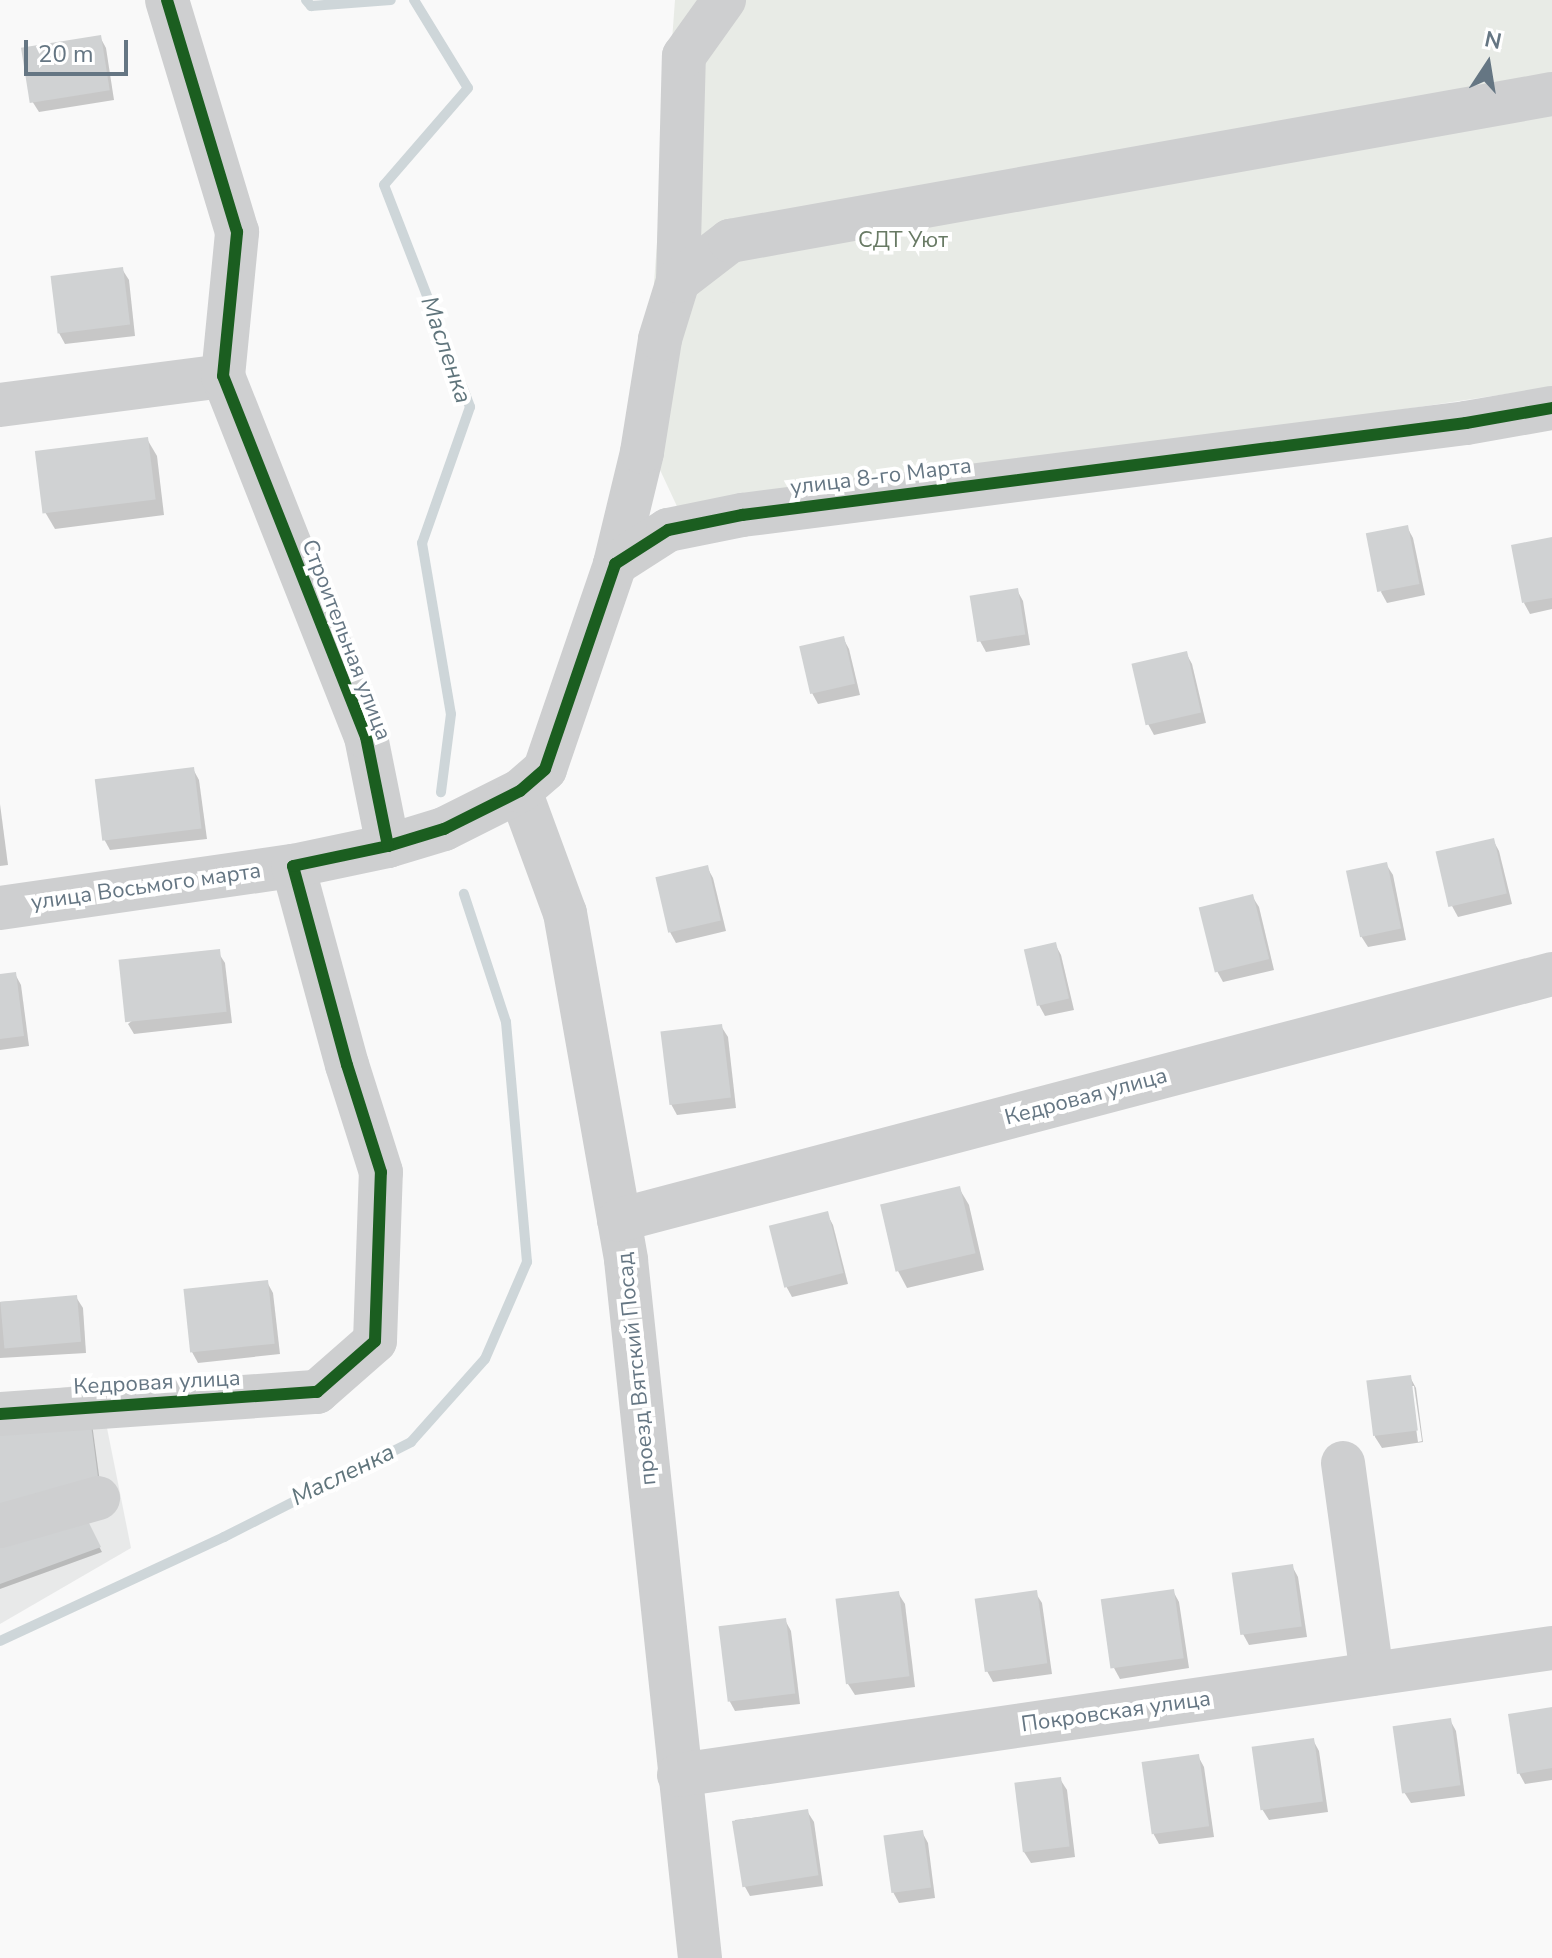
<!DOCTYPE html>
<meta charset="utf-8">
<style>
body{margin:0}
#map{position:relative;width:1552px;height:1958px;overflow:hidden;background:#f9f9f9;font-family:"Nunito Sans",sans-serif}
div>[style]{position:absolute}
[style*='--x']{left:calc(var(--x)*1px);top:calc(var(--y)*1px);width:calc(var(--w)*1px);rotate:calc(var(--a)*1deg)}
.built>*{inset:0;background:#e8e9e9}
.green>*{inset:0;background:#e8ebe6}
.shadow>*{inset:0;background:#0003}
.stream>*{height:10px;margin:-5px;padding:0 5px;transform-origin:5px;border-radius:5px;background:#ced6d9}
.building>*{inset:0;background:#d0d2d3;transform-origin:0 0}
.minor>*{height:44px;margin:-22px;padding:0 22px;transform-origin:22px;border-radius:22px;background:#cecfd0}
.cycleway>*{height:12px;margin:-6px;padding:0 6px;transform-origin:6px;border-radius:6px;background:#1b5e20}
span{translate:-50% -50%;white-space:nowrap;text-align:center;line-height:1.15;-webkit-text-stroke:8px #fff;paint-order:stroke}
.park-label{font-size:22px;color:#687a64}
.street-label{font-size:22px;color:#657683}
.water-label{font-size:24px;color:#60757c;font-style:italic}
.north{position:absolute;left:1448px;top:24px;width:80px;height:80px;-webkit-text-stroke:6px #fff;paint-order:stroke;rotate:12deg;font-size:22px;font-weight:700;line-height:32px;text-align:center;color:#657683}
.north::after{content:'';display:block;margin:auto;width:28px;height:36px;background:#657683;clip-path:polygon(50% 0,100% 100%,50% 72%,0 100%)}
.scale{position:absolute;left:24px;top:40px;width:104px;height:36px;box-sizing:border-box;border:4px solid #657683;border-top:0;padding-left:10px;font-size:24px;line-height:28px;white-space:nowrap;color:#657683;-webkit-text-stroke:6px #fff;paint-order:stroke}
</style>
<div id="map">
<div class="built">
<div style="clip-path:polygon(98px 1383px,131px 1548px,0 1624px,0 1396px)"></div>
</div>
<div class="green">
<div style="clip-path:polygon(675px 0,1552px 0,1552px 387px,682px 517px,654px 457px,654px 283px)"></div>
</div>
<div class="shadow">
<div style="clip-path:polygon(100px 37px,106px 48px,114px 100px,39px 112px,32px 101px)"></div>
<div style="clip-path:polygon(122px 269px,129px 280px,135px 336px,65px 344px,59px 333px)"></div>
<div style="clip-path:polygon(147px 439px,157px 456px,164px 515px,55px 529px,45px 512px)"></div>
<div style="clip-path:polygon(1407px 527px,1413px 538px,1425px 595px,1387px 603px,1381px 592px)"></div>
<div style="clip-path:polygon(1552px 539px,1552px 609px,1530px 614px,1524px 603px)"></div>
<div style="clip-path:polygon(1017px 590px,1023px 601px,1030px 645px,986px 652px,980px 641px)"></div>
<div style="clip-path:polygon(843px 638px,849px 649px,860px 695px,818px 704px,812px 693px)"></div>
<div style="clip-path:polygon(1186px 653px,1192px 664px,1206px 723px,1154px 735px,1148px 724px)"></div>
<div style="clip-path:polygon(193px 769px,199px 780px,207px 839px,110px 850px,104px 839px)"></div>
<div style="clip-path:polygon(0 804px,8px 865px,0 866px)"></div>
<div style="clip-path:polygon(1493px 840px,1499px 851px,1512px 904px,1458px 917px,1452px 906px)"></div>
<div style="clip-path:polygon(1386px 864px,1393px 875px,1406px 940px,1368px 947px,1361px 936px)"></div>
<div style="clip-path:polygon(707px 867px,713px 878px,726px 931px,676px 943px,670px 932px)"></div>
<div style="clip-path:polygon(1252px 896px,1259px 907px,1274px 970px,1223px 982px,1217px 971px)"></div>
<div style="clip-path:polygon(1055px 944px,1061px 955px,1074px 1010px,1045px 1016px,1039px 1005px)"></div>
<div style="clip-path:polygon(218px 952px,225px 963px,232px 1023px,134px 1034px,128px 1024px)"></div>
<div style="clip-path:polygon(15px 974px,21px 985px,29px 1046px,0 1050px,0 976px)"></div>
<div style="clip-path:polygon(721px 1026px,728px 1037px,736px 1108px,677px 1115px,671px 1104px,663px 1033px)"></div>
<div style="clip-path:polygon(959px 1188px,969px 1205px,984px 1270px,907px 1288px,898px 1271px)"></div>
<div style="clip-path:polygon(827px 1214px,833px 1225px,848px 1284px,792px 1297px,786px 1286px)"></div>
<div style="clip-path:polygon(267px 1282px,273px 1293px,280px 1354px,198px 1363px,192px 1352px)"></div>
<div style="clip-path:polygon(76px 1297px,83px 1308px,86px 1353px,0 1358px,0 1302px)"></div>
<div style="clip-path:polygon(evenodd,1410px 1377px,1416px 1388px,1423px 1442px,1382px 1448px,1375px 1437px,1368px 1382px,1410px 1377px,1410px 1386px,1414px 1386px,1422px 1441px,1418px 1442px,1410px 1386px)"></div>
<div style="clip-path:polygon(91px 1416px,101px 1490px,0 1514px)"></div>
<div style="clip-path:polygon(84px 1518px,102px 1552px,0 1589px,0 1549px)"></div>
<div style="clip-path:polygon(1292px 1566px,1298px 1577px,1307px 1637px,1249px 1645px,1243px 1634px)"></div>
<div style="clip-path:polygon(1173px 1591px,1179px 1602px,1189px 1668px,1120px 1679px,1114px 1668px)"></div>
<div style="clip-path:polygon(1035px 1592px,1042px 1603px,1052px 1674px,993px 1682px,987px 1671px)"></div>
<div style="clip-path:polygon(898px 1593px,905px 1604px,915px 1687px,855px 1695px,848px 1684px)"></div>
<div style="clip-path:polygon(785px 1620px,791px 1631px,800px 1704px,735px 1711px,729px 1700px)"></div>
<div style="clip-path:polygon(1552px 1709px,1552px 1780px,1525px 1784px,1519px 1773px)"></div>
<div style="clip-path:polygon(1450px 1720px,1456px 1731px,1465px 1796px,1411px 1803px,1404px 1792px)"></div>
<div style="clip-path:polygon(1313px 1740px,1319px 1751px,1328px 1812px,1269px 1820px,1262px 1809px)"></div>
<div style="clip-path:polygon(1198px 1756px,1204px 1767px,1214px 1837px,1159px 1844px,1153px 1833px)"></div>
<div style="clip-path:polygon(1060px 1779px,1067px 1790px,1075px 1857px,1031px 1863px,1024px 1852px)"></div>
<div style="clip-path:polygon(807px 1811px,814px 1822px,823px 1886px,750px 1896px,744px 1885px,735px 1820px)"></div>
<div style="clip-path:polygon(922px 1832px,928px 1843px,935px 1898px,899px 1903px,893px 1892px)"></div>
</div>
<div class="stream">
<div style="--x:306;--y:0;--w:8;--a:50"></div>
<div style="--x:311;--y:6;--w:80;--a:-4.3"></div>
<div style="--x:414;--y:0;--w:103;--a:58.5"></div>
<div style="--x:468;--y:88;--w:128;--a:130.9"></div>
<div style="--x:384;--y:185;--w:238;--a:68.8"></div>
<div style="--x:470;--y:407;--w:144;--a:109.4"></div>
<div style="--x:422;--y:543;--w:173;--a:80.4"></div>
<div style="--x:451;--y:714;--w:79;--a:97.3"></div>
<div style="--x:0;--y:1641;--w:247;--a:-24.9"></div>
<div style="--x:224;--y:1537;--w:210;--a:-26.9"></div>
<div style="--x:411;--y:1442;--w:111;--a:-48.3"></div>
<div style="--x:485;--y:1359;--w:106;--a:-66.6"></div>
<div style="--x:527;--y:1262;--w:241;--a:-95"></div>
<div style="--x:506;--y:1022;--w:135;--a:-108.2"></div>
</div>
<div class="building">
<div style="left:101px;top:35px;width:56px;height:81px;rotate:81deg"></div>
<div style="left:123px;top:267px;width:58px;height:73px;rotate:83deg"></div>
<div style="left:148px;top:437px;width:63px;height:114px;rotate:83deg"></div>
<div style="left:1408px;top:525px;width:60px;height:43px;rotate:79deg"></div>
<div style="clip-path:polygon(1552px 537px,1552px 598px,1522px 603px,1511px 545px)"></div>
<div style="left:1018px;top:588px;width:47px;height:49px;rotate:81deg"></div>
<div style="left:844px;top:636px;width:49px;height:46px;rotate:77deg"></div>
<div style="left:1187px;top:651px;width:63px;height:57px;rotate:77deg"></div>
<div style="left:194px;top:767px;width:62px;height:100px;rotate:83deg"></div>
<div style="left:1494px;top:838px;width:57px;height:60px;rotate:77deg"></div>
<div style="left:1387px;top:862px;width:68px;height:42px;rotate:78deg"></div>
<div style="left:708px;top:865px;width:57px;height:54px;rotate:77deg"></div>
<div style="left:1253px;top:894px;width:67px;height:56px;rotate:76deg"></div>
<div style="left:1056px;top:942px;width:58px;height:33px;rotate:77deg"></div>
<div style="left:220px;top:949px;width:63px;height:102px;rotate:84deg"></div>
<div style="clip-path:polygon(16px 972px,24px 1036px,0 1039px,0 974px)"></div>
<div style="left:722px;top:1024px;width:74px;height:62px;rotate:83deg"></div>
<div style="left:960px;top:1186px;width:69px;height:82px;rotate:77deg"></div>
<div style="left:828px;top:1211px;width:64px;height:61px;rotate:76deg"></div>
<div style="left:268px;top:1280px;width:64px;height:85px;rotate:84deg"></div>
<div style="left:77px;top:1295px;width:47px;height:77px;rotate:85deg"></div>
<div style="left:1411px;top:1375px;width:56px;height:45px;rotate:83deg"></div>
<div style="clip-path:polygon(89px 1409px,99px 1485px,0 1509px,0 1428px)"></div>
<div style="clip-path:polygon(85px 1515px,101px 1547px,0 1584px,0 1547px)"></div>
<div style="left:1293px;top:1564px;width:63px;height:62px;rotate:82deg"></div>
<div style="left:1174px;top:1589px;width:70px;height:74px;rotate:82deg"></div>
<div style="left:1037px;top:1590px;width:74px;height:63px;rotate:82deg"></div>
<div style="left:899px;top:1591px;width:86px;height:64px;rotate:83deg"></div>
<div style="left:786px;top:1618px;width:76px;height:68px;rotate:83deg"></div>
<div style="clip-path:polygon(1552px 1707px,1552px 1768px,1517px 1774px,1508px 1714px)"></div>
<div style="left:1451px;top:1718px;width:68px;height:59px;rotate:82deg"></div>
<div style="left:1314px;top:1738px;width:64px;height:63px;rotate:82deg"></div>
<div style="left:1199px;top:1754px;width:73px;height:58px;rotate:82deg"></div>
<div style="left:1061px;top:1777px;width:70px;height:47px;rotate:83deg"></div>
<div style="left:808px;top:1809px;width:67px;height:77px;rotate:81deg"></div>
<div style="left:923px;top:1830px;width:58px;height:40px;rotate:82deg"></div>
</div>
<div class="minor">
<div style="--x:678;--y:281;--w:225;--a:-88.5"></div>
<div style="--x:684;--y:56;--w:69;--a:-54.5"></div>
<div style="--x:0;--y:405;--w:225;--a:-7.4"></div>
<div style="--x:615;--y:564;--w:115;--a:-76.4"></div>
<div style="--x:642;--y:452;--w:114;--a:-80.9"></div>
<div style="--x:660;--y:339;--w:61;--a:-72.8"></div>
<div style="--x:678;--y:281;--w:66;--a:-37.6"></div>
<div style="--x:730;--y:241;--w:835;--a:-10.14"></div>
<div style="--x:520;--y:791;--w:130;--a:69.8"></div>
<div style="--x:565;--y:913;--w:352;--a:80"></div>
<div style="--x:626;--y:1260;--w:702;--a:83.95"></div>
<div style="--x:388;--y:846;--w:59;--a:-16.9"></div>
<div style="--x:444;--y:829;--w:85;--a:-26.6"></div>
<div style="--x:520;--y:791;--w:33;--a:-41"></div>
<div style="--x:545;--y:769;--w:217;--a:-71.1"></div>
<div style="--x:615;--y:564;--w:63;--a:-32.7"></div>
<div style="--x:668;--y:530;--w:76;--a:-11.5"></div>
<div style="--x:742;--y:515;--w:730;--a:-7.24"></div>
<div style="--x:1466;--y:423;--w:87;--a:-9.9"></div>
<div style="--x:0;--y:908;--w:296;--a:-8.2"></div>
<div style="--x:619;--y:1220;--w:965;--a:-14.77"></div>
<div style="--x:0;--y:1414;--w:318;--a:-4"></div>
<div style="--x:317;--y:1392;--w:77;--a:-41.3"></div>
<div style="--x:375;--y:1341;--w:169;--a:-88"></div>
<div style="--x:381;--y:1172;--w:112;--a:-107.6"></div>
<div style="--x:347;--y:1065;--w:206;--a:-105.2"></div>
<div style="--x:293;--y:866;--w:97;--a:-11.9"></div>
<div style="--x:388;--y:846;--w:111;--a:-101.4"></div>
<div style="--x:366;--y:737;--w:388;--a:-111.6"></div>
<div style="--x:223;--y:376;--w:145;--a:-84.4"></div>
<div style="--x:237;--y:232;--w:242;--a:-106.8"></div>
<div style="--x:1343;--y:1463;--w:213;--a:82.2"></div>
<div style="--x:0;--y:1526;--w:102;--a:-15.9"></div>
<div style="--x:679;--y:1775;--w:882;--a:-8.28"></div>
</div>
<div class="cycleway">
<div style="--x:388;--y:846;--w:59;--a:-16.9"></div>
<div style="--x:444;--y:829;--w:85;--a:-26.6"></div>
<div style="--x:520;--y:791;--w:33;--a:-41"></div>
<div style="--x:545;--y:769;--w:217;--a:-71.1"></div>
<div style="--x:615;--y:564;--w:63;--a:-32.7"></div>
<div style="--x:668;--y:530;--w:76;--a:-11.5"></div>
<div style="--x:742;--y:515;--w:730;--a:-7.24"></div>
<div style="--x:1466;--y:423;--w:87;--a:-9.9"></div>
<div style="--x:0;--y:1414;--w:318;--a:-4"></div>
<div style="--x:317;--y:1392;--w:77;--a:-41.3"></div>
<div style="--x:375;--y:1341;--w:169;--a:-88"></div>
<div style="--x:381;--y:1172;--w:112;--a:-107.6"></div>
<div style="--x:347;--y:1065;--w:206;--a:-105.2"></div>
<div style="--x:293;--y:866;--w:97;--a:-11.9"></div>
<div style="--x:388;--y:846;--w:111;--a:-101.4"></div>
<div style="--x:366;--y:737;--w:388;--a:-111.6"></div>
<div style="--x:223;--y:376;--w:145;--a:-84.4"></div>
<div style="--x:237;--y:232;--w:242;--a:-106.8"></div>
</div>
<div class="park-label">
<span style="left:903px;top:241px">СДТ Уют</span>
</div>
<div class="street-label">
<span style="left:881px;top:477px;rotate:-7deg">улица 8-го Марта</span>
<span style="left:346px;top:640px;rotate:69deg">Строительная улица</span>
<span style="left:146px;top:887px;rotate:-8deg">улица Восьмого марта</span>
<span style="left:1086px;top:1097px;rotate:-15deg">Кедровая улица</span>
<span style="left:637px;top:1369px;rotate:-96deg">проезд Вятский Посад</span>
<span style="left:157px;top:1383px;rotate:-3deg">Кедровая улица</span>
<span style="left:1116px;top:1712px;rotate:-8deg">Покровская улица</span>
</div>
<div class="water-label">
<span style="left:446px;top:350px;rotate:71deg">Масленка</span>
<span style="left:343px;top:1475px;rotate:-26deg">Масленка</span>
</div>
<div class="north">N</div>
<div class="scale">20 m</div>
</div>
